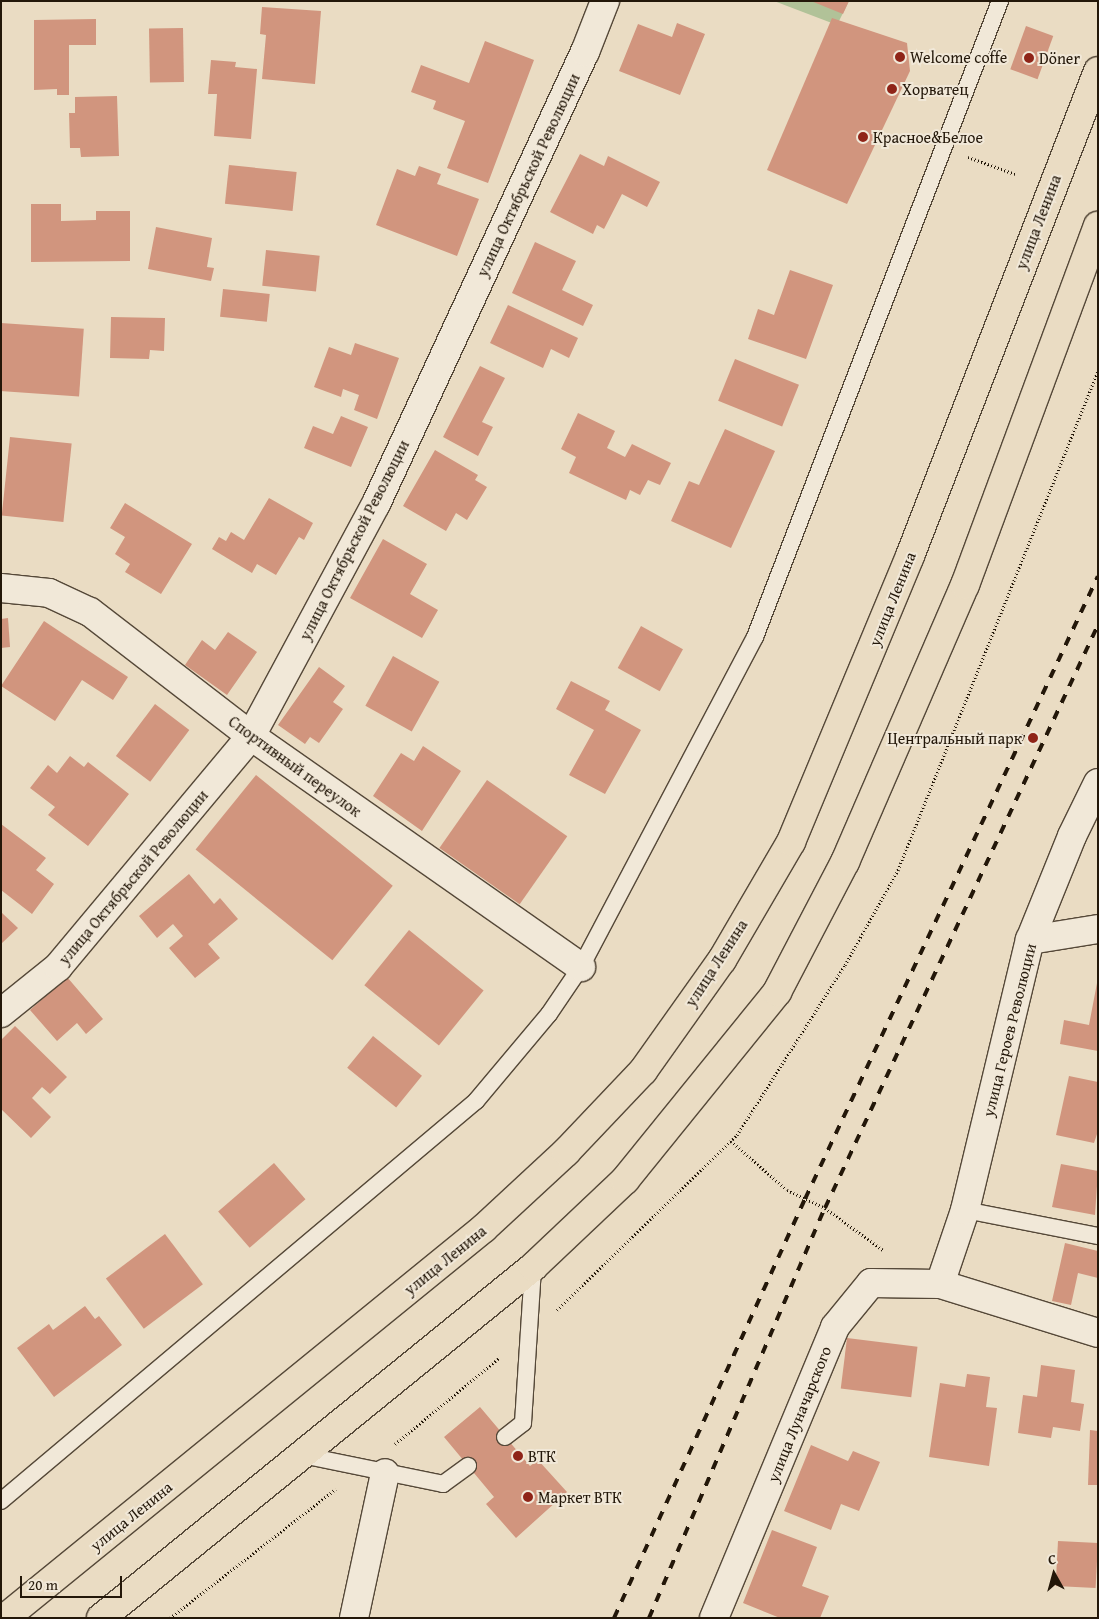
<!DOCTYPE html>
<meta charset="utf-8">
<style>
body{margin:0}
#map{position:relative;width:1099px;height:1619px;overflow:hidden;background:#eadcc3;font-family:"Gentium Book Plus",serif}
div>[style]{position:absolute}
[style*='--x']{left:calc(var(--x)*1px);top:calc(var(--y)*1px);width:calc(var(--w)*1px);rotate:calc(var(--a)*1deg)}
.green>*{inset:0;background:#b1c298}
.building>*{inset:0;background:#d1957e;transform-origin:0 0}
.path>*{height:3px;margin-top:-1.5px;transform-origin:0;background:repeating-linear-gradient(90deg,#231709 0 1px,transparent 0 3.5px)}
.roads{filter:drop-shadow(1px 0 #554838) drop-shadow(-1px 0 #554838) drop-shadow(0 1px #554838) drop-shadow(0 -1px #554838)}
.service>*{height:16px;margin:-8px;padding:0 8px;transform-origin:8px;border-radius:8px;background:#f1e8d8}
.minor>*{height:28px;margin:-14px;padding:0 14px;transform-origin:14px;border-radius:14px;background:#f1e8d8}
.primary>*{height:28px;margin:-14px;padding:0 14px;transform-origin:14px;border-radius:14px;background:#eadcc3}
.rail>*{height:4px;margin-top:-2px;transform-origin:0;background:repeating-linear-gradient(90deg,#231709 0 9px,transparent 0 18px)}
.dots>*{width:14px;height:14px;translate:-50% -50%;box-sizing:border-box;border:2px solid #f1e8d8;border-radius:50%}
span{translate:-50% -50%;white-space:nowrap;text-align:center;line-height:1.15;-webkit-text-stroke:4px #f1e8d8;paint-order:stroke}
.poi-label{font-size:16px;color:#231709}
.left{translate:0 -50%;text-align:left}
.right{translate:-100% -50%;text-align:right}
.street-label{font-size:16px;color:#231709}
.frame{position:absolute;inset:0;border:2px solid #231709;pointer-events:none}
.north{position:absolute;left:1029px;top:1549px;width:50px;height:50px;-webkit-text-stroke:4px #f1e8d8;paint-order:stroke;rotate:353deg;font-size:14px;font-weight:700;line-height:20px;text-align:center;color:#231709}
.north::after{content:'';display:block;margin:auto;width:18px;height:22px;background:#231709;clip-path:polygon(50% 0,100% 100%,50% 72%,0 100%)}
.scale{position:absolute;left:20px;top:1576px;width:102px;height:22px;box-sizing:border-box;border:2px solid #231709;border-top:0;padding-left:6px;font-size:15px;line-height:18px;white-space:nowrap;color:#231709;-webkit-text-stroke:4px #f1e8d8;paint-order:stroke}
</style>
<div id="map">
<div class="green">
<div style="clip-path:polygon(774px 1px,849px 1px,837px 25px)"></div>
</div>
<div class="building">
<div style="clip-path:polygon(811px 1px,849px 1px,843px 14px)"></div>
<div style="clip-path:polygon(262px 7px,321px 11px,315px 84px,262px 79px,266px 35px,260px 34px)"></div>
<div style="clip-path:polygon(832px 18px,907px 43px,910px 71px,847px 204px,767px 170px)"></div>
<div style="clip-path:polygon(96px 19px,96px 45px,69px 45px,69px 95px,57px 95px,57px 89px,34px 90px,34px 20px)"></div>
<div style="clip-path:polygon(677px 23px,705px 34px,680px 95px,619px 71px,638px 24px,672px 37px)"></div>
<div style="left:1026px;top:26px;width:29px;height:46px;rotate:20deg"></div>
<div style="left:183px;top:28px;width:54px;height:34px;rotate:89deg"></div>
<div style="clip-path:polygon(485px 41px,534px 60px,488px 183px,447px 168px,465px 121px,433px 109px,436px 101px,411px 92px,421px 65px,469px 83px)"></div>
<div style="clip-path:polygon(211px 60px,236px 62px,235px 67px,257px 69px,251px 139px,214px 136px,217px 94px,208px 94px)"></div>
<div style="clip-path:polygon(117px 96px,119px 156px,81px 157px,80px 148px,70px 148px,69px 113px,75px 113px,75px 97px)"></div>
<div style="clip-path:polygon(580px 154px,604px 166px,608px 156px,660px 182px,647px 207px,622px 194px,604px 229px,597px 225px,593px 234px,550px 212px)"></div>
<div style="left:229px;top:165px;width:68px;height:39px;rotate:6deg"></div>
<div style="clip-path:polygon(419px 166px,441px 174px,437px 184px,479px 199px,457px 256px,376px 225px,397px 169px,415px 176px)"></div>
<div style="clip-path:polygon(31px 204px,61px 204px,61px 221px,96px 220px,96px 211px,130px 211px,130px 261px,31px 262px)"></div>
<div style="clip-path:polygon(156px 227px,212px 238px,207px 267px,214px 268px,211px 281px,148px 269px)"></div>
<div style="clip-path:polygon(535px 242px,576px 261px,562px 290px,593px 305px,583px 326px,512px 293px)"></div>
<div style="left:266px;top:250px;width:54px;height:36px;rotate:6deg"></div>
<div style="clip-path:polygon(790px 270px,833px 285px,806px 359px,748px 339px,758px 309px,774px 315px)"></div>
<div style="left:223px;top:289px;width:47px;height:28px;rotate:6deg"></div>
<div style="clip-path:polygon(508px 305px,578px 338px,569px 358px,551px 349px,543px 368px,490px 343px)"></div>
<div style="clip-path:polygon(111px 317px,165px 318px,164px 351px,150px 350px,149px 359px,110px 358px)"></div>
<div style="left:1px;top:323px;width:83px;height:68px;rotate:4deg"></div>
<div style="clip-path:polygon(355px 343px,399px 358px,377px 419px,354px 410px,359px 395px,343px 389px,341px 397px,314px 387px,329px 347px,351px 355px)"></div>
<div style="left:735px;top:359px;width:69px;height:45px;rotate:22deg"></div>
<div style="clip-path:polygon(480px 366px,505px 378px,482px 422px,493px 427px,478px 456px,443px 437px)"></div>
<div style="clip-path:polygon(578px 413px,615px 431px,607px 448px,625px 457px,632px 444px,671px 463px,660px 485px,648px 480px,640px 495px,630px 490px,626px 500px,569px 473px,576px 457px,561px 449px)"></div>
<div style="clip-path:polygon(341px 416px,368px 427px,351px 467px,304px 448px,313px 426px,333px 434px)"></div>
<div style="clip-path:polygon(725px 429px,775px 451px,731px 548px,671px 521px,689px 481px,699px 485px)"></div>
<div style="left:10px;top:437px;width:62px;height:79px;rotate:6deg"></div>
<div style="clip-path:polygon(435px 450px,478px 475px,475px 480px,487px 487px,467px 520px,456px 513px,446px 531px,403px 506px)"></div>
<div style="clip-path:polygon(269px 498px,313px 523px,304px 540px,299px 537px,276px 575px,257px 564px,252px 573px,212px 549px,219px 537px,226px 541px,231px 532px,244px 540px)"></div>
<div style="clip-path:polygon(125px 503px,192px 544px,161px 594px,125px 572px,130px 564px,115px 554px,125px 537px,110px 528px)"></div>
<div style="clip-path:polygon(383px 539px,427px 564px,410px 594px,438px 610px,422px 638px,350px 598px)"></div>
<div style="clip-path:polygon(8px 618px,10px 647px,1px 648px,1px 619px)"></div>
<div style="clip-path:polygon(44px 621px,128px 677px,113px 700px,82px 680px,55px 721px,1px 686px)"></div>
<div style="left:641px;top:626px;width:48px;height:48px;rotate:29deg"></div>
<div style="clip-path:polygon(228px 632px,257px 652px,227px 695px,185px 665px,202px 640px,215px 650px)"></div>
<div style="left:393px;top:656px;width:53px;height:57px;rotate:29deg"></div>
<div style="clip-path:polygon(319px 667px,345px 686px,333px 702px,343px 709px,319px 743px,310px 737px,305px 744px,278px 725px)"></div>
<div style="clip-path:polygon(571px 681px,610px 701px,605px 710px,641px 730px,605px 794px,569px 775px,594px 730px,556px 709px)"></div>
<div style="left:155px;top:704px;width:43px;height:65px;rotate:37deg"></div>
<div style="clip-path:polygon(423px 746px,461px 771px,422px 831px,373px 796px,401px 753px,414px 761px)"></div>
<div style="clip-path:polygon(70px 756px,84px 767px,88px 762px,129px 794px,88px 846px,48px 815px,55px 807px,30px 788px,48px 765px,57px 773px)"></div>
<div style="left:256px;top:775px;width:176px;height:96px;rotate:39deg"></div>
<div style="left:487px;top:780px;width:98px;height:83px;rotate:35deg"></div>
<div style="clip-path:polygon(1px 824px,46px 858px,36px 870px,54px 884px,32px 914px,1px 890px)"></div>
<div style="clip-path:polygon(189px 874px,214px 904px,220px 898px,238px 919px,208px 944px,220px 958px,195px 978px,169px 948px,183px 936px,173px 924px,157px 938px,139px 916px)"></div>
<div style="clip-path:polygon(1px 912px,18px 928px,1px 944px)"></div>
<div style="left:409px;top:930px;width:96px;height:71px;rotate:39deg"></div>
<div style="clip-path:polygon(67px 977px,103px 1019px,86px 1034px,77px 1023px,57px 1041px,30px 1010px)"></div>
<div style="clip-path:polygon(1097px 983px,1098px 1051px,1060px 1044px,1064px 1020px,1089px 1025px)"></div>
<div style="clip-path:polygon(15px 1026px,67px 1077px,50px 1094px,42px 1087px,32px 1098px,51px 1117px,31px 1138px,1px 1109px,1px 1040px)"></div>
<div style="left:373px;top:1036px;width:63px;height:41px;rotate:39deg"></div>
<div style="clip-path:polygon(1069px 1076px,1098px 1082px,1098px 1131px,1094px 1143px,1056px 1135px)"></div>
<div style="left:274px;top:1163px;width:48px;height:74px;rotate:49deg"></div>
<div style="clip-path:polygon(1061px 1164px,1098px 1171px,1095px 1215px,1052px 1207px)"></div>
<div style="left:165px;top:1234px;width:63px;height:74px;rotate:53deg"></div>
<div style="clip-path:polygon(1065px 1243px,1098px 1251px,1098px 1278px,1078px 1273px,1071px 1305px,1052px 1301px)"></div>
<div style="clip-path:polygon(85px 1306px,95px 1319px,99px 1316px,122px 1345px,54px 1397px,17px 1348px,49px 1324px,53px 1330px)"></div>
<div style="left:847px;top:1338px;width:71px;height:51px;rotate:7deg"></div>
<div style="clip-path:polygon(1041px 1365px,1075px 1370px,1071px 1402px,1084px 1404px,1080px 1431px,1053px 1427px,1051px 1438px,1018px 1433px,1023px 1395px,1037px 1397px)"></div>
<div style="clip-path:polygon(967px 1374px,990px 1377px,986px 1407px,997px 1408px,989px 1466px,929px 1457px,940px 1383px,965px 1387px)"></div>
<div style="clip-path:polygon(480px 1407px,530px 1466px,538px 1460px,567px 1492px,516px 1538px,486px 1504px,494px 1497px,444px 1437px)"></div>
<div style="clip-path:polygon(1090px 1430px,1098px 1431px,1098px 1485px,1088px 1485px)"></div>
<div style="clip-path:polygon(811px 1445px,848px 1461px,853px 1451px,880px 1462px,859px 1511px,841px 1504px,831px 1530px,784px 1511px)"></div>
<div style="clip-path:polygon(772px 1530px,817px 1547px,802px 1586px,829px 1596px,820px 1618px,780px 1618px,743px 1603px)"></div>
<div style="left:1058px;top:1541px;width:40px;height:45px;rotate:3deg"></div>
</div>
<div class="path">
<div style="--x:968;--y:157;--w:50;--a:19.9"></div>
<div style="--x:731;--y:1141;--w:74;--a:41.2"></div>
<div style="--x:787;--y:1190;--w:42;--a:25.3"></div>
<div style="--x:825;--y:1208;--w:72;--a:35.9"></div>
<div style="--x:557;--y:1310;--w:251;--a:-44.2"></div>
<div style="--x:737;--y:1135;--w:201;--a:-57.6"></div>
<div style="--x:845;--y:965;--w:109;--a:-60.8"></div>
<div style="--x:898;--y:870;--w:538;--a:-68.16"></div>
<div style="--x:395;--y:1444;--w:136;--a:-39.6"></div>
<div style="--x:170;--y:1618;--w:210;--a:-37.9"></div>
</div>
<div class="roads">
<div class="service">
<div style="--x:965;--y:1210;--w:136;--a:11.1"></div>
<div style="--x:505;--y:1437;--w:23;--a:-38"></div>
<div style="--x:523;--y:1423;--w:156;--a:-86.3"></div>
<div style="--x:302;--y:1455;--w:144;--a:11.6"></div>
<div style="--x:443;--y:1484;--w:31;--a:-36"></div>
<div style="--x:1;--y:1501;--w:621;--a:-40.1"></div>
<div style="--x:476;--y:1101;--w:114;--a:-50"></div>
<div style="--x:549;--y:1014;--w:57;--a:-55.8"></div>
<div style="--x:581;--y:967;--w:373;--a:-62.2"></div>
<div style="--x:755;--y:637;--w:682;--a:-68.93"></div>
</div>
<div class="minor">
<div style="--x:1;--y:588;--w:48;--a:5.9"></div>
<div style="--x:49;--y:593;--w:45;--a:24.9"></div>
<div style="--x:90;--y:612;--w:203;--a:37.6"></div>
<div style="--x:251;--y:736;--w:403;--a:35"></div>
<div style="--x:1030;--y:940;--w:69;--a:-9.2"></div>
<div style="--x:1;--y:1013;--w:73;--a:-38.9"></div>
<div style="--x:58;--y:967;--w:301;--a:-50.1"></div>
<div style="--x:251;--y:736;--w:264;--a:-61.7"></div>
<div style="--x:376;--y:504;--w:498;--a:-65.2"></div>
<div style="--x:585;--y:52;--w:55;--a:-68.6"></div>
<div style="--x:940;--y:1284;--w:78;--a:-71.3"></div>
<div style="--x:965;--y:1210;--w:278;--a:-76.5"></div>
<div style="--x:1030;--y:940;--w:112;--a:-68"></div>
<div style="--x:1072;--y:836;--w:59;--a:-63.9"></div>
<div style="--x:354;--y:1618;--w:148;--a:-77.9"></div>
<div style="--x:714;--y:1618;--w:315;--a:-67.4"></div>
<div style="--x:835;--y:1327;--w:57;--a:-50.7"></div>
<div style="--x:871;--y:1283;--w:69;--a:0.8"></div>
<div style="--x:940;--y:1284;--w:165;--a:17.2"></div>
</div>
<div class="primary">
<div style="--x:5;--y:1618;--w:618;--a:-39.15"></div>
<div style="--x:484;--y:1228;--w:112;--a:-42.8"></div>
<div style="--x:566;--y:1152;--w:112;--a:-46.5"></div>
<div style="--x:643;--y:1071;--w:136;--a:-54.6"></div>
<div style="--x:722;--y:960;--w:137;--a:-59.7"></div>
<div style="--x:791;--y:842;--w:310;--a:-67.4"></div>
<div style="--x:910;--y:556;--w:520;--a:-68.81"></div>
<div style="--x:101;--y:1618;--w:557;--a:-39.09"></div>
<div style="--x:533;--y:1267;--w:127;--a:-43.4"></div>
<div style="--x:625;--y:1180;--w:242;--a:-51"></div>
<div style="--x:777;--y:992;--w:147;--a:-62.4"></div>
<div style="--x:845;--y:862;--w:302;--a:-66.6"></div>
<div style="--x:965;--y:585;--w:383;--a:-69.7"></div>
</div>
</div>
<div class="rail">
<div style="--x:614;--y:1618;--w:460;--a:-65.5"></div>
<div style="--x:805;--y:1199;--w:688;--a:-64.81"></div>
<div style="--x:649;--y:1618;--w:446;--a:-66.8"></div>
<div style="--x:825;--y:1208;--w:644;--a:-64.91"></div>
</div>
<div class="dots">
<div style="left:900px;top:57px;background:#8f2418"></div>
<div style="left:1029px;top:58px;background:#8f2418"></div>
<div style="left:892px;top:89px;background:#8f2418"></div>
<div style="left:863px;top:137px;background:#8f2418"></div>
<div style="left:1033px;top:738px;background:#8f2418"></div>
<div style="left:518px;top:1456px;background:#8f2418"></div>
<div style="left:528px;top:1497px;background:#8f2418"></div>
</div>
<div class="poi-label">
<span class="left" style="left:910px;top:57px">Welcome coffe</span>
<span class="left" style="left:1039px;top:58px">Döner</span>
<span class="left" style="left:902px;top:89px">Хорватец</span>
<span class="left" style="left:873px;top:137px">Красное&amp;Белое</span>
<span class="right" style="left:1022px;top:738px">Центральный парк</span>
<span class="left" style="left:528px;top:1456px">ВТК</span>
<span class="left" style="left:538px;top:1497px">Маркет ВТК</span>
</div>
<div class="street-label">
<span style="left:528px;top:175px;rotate:-65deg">улица Октябрьской Революции</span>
<span style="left:1038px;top:222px;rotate:-69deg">улица Ленина</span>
<span style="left:354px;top:540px;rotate:-63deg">улица Октябрьской Революции</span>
<span style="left:892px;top:599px;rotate:-68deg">улица Ленина</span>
<span style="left:295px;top:766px;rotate:36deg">Спортивный переулок</span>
<span style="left:133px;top:877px;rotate:-50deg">улица Октябрьской Революции</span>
<span style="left:716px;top:963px;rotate:-57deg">улица Ленина</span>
<span style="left:1009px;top:1030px;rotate:-76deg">улица Героев Революции</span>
<span style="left:445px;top:1260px;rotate:-39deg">улица Ленина</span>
<span style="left:799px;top:1414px;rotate:-68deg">улица Луначарского</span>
<span style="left:131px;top:1516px;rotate:-39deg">улица Ленина</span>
</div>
<div class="frame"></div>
<div class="north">С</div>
<div class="scale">20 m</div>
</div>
